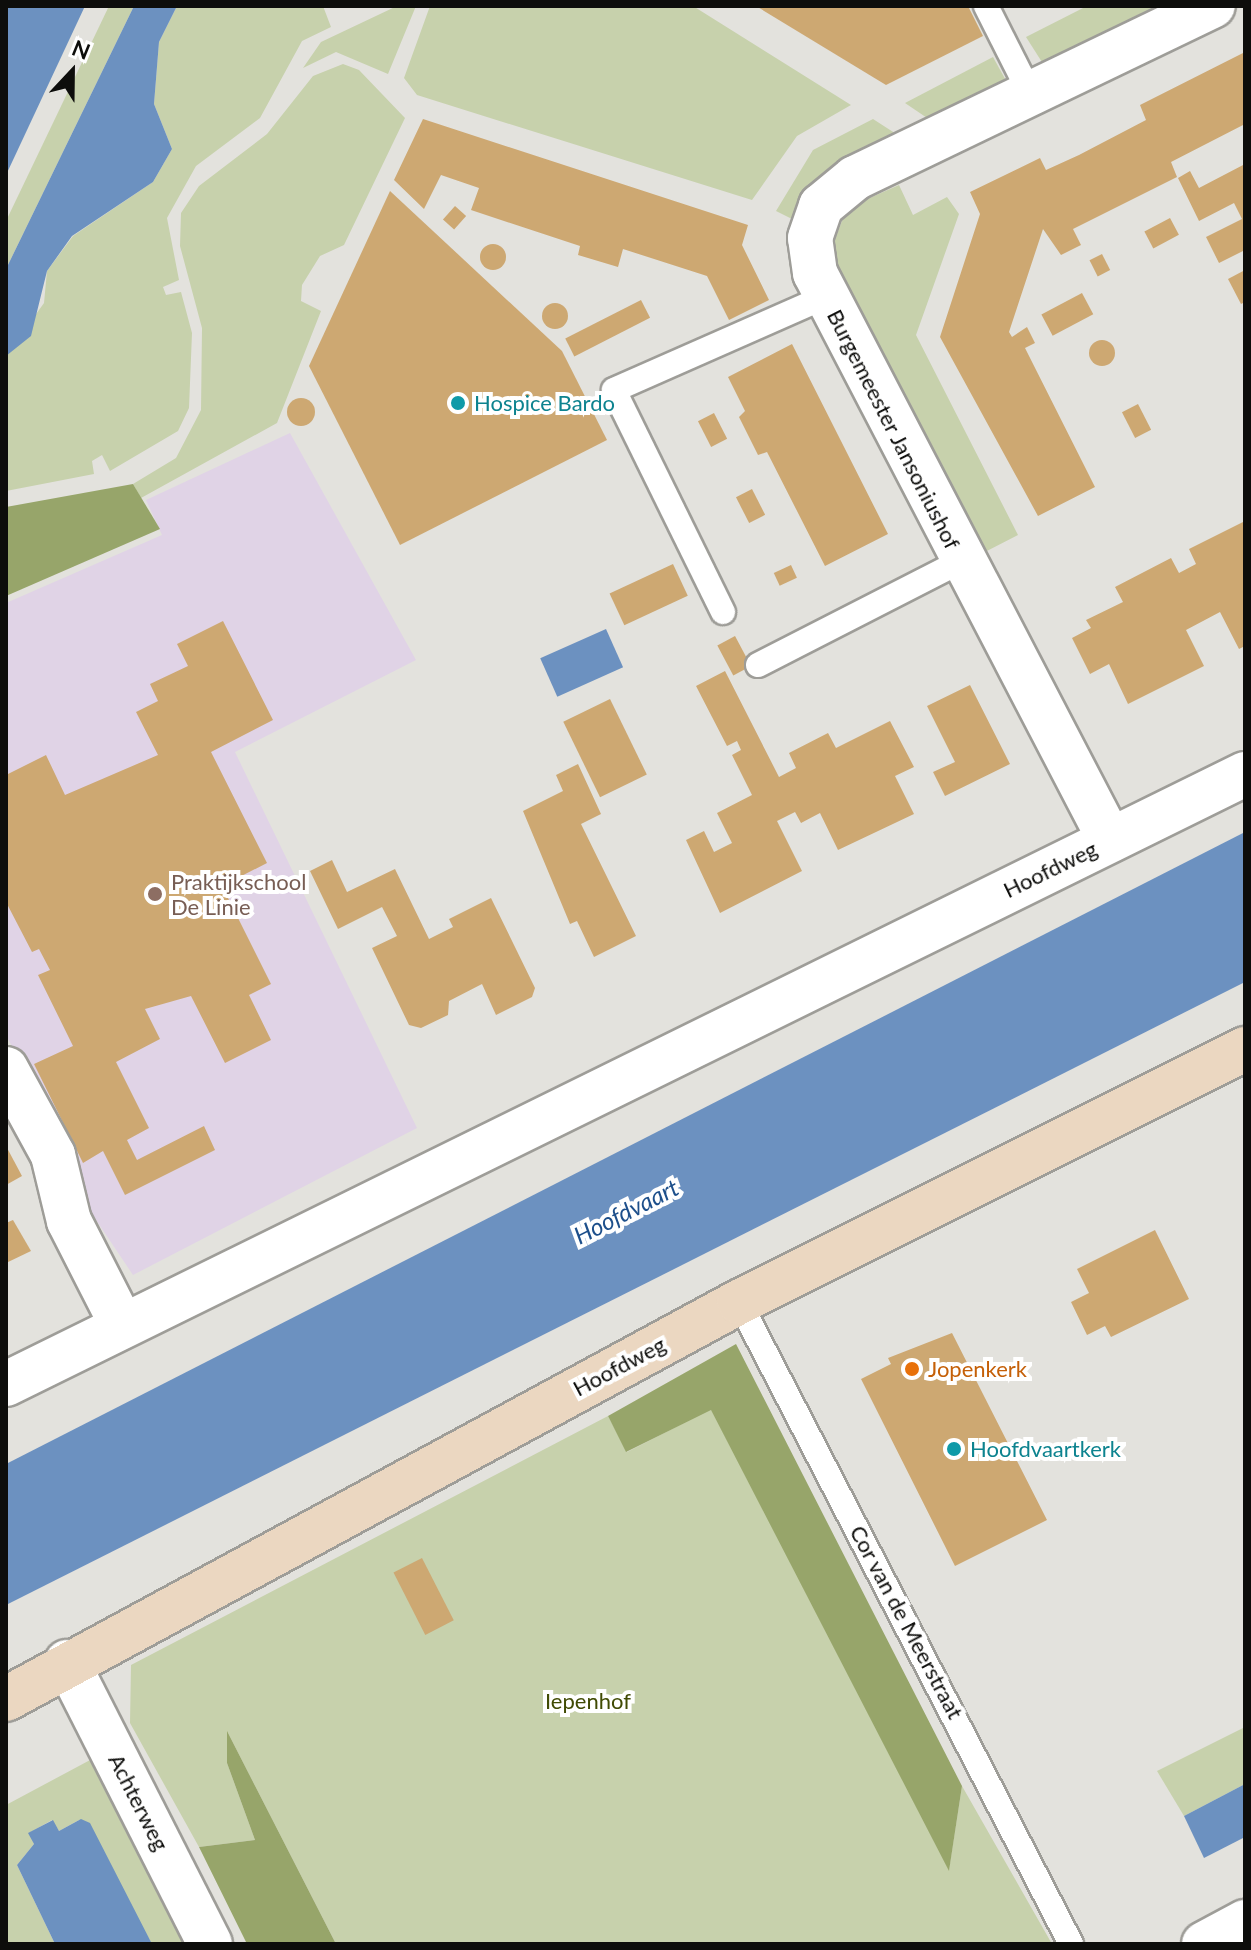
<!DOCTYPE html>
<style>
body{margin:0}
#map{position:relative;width:1251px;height:1950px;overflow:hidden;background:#e3e2dd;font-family:Lato,sans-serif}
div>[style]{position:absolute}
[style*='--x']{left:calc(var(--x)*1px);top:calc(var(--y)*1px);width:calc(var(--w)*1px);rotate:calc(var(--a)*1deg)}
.education>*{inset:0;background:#e0d3e6}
.green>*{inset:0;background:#c7d1ac}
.forest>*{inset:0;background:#97a56a}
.water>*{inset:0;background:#6c91c0;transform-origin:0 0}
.building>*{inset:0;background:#cda872;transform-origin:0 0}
.round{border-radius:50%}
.roads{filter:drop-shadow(2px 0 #9e9d98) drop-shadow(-2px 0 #9e9d98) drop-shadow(0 2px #9e9d98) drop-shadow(0 -2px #9e9d98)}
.lane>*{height:24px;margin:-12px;padding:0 12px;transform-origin:12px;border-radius:12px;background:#fff}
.street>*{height:44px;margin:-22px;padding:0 22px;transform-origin:22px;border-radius:22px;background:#fff}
.secondary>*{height:44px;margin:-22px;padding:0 22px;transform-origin:22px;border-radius:22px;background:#ebd7c1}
.dots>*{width:22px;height:22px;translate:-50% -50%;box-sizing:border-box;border:4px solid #fff;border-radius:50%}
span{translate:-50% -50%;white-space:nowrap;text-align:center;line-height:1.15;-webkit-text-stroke:8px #fff;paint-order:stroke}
.culture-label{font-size:22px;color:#0d838f}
.left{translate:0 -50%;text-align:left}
.street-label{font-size:22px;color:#0d0d0b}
.education-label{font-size:22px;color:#785e54}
.food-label{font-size:22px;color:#c56008}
.park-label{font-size:22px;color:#404b04}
.water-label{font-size:24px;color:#1d4f8b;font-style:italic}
.frame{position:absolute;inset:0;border:8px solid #0d0d0b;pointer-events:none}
.north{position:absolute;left:32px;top:32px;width:80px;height:80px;-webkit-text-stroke:6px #fff;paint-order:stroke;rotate:22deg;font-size:22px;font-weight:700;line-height:32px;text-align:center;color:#0d0d0b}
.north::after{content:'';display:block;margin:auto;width:28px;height:36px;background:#0d0d0b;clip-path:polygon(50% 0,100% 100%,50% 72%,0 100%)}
</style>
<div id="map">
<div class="education">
<div style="clip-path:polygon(290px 433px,416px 660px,235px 752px,417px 1128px,133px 1275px,86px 1205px,74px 1165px,6px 1035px,6px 603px,162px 535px,146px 500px)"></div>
</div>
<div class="green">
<div style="clip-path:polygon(109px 6px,134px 6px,6px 269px,6px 221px)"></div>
<div style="clip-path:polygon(177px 6px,323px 6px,331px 27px,302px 41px,260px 118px,196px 166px,167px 218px,179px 280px,163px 287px,166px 295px,181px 292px,192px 333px,189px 408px,178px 431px,110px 471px,102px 455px,92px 461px,94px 474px,6px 491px,6px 356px,44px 303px,47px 271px,73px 236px,153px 182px,172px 149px,154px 104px,159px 42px)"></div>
<div style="clip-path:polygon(397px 6px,416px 6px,388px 74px,336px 52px,303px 68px,321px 42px)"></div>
<div style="clip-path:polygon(430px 6px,693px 6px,851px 105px,797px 136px,752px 200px,417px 95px,404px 78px)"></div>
<div style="clip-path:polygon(1087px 6px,1175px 6px,1047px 70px,1026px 37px)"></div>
<div style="clip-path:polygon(993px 57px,1009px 86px,936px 124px,905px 103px)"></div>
<div style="clip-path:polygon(343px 64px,359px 70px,405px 118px,344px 245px,320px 256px,302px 285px,301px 301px,321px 311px,277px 423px,141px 498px,133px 484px,176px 458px,201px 410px,202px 328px,180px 246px,181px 213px,199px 186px,267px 134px,313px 76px)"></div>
<div style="clip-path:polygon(873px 119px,904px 139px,808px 195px,792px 219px,776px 211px,813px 150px)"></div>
<div style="clip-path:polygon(899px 185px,913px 215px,947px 197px,959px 214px,916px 335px,1018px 535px,981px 554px,830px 252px,847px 208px)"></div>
<div style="clip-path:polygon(711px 1409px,949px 1870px,962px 1786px,1052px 1944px,336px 1944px,228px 1733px,227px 1763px,255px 1840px,199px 1847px,130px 1723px,131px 1665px,608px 1416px,627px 1452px)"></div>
<div style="clip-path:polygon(1245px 1727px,1245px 1784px,1184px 1816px,1157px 1771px)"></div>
<div style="clip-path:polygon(92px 1759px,191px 1944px,152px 1944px,79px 1820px,59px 1831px,52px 1820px,29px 1833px,34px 1844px,17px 1865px,55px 1944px,6px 1944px,6px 1805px)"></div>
</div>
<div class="forest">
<div style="clip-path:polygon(133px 484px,160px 529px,6px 596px,6px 507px)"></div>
<div style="clip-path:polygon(736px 1344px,962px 1786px,949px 1871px,711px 1410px,626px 1452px,608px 1416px)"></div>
<div style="clip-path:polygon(227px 1731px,336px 1944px,247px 1944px,199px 1847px,255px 1840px,227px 1763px)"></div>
</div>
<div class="water">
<div style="clip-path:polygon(6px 6px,85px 6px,6px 175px)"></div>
<div style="clip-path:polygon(134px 6px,177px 6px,159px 42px,154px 104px,172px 149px,153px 182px,72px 236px,47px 271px,31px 336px,6px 356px,6px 269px)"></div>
<div style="left:606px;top:629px;width:42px;height:72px;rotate:66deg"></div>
<div style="clip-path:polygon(1245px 832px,1245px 982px,6px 1605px,6px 1464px)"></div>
<div style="clip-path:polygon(1245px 1784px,1245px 1837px,1204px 1858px,1184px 1816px)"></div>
<div style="clip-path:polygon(53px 1820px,59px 1831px,81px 1819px,90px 1823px,152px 1944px,55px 1944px,17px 1865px,34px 1844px,28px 1833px)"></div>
</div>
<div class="building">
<div style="clip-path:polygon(756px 6px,968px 6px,983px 36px,886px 85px)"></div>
<div style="clip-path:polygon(1245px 52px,1245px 124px,1171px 162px,1177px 177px,1073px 229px,1081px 245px,1061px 255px,1043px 229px,1009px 332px,1012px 337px,1027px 327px,1035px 343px,1025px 348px,1095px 487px,1038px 516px,940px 337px,980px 214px,970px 192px,1040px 158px,1046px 170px,1079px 155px,1146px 120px,1140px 105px)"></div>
<div style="clip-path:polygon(423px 119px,748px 225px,742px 245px,769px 300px,729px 320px,707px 276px,623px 249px,618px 267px,578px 255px,580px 246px,471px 210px,479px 188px,441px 175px,424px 209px,394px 180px)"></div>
<div style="clip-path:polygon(1245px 164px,1245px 250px,1219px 263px,1206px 237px,1242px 219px,1234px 203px,1199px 221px,1178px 178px,1190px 171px,1199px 188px)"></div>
<div style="clip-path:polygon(390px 191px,562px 351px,607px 440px,400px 545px,309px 366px)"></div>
<div style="left:455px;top:206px;width:15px;height:18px;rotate:42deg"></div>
<div style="left:1170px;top:218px;width:19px;height:29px;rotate:62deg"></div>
<div class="round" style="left:480px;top:244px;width:26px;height:26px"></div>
<div style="left:1102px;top:254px;width:18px;height:14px;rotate:63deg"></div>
<div style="clip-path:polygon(1245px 270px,1245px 302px,1241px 304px,1228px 279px)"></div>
<div style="left:1082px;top:293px;width:24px;height:46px;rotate:62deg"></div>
<div style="left:641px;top:300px;width:20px;height:85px;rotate:63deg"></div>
<div class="round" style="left:542px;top:303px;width:26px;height:26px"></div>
<div class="round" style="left:1089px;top:340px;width:26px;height:26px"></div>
<div style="clip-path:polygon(792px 344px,888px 534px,825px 566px,767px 452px,758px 455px,739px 417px,745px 411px,728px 377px)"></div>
<div class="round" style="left:287px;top:398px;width:28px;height:28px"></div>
<div style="left:1138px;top:404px;width:29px;height:18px;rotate:63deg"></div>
<div style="left:714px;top:413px;width:29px;height:18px;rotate:63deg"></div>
<div style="left:752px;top:489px;width:29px;height:18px;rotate:63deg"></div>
<div style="clip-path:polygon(1245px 521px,1245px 646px,1239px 649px,1220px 612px,1186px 630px,1204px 666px,1128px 704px,1109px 664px,1090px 674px,1072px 638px,1091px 628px,1086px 620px,1123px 602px,1115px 587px,1171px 558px,1179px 573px,1196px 564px,1189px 549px)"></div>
<div style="left:673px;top:564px;width:35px;height:70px;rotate:65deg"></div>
<div style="left:791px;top:565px;width:14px;height:19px;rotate:65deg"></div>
<div style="clip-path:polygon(223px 621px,273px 720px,211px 752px,267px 863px,222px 886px,271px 984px,249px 995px,271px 1040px,225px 1063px,191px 996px,145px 1009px,160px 1039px,116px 1062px,149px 1128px,127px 1140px,137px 1160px,204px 1126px,215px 1150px,125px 1195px,103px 1151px,83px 1163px,34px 1064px,73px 1046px,38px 975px,50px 970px,39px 949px,32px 952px,6px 902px,6px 775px,46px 755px,65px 795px,158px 755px,136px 712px,158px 701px,150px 684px,188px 666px,177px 644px)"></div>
<div style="left:735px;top:636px;width:34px;height:20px;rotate:62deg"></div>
<div style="clip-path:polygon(725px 671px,779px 777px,796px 768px,789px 753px,828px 733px,836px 748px,890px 721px,914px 767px,895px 776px,914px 814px,838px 850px,820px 813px,801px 823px,795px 812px,777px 821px,802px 871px,720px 913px,686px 840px,704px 831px,714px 852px,732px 843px,717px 813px,752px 795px,732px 755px,741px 750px,737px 741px,727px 746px,696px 686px)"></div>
<div style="clip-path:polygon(970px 685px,1010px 764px,945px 796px,933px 772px,955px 762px,927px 706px)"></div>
<div style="left:610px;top:699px;width:84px;height:52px;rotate:64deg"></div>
<div style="clip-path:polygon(578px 764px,601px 814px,581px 824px,636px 936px,594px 957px,577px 921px,570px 924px,523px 811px,563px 791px,556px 775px)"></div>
<div style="clip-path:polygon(332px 860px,347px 892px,395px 869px,429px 939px,453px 927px,449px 919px,491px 898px,535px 988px,532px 997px,496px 1015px,482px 984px,449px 1001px,448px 1015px,421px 1028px,409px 1025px,372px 948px,397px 936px,382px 907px,338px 929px,310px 871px)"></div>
<div style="clip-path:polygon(6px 1146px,22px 1176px,6px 1185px)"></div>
<div style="clip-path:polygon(13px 1220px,31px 1251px,6px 1263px,6px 1223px)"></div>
<div style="clip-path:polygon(1155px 1230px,1189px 1299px,1111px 1337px,1105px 1326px,1087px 1335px,1071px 1302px,1089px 1293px,1077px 1269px)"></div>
<div style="clip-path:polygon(952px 1333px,1047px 1520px,955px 1566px,861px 1379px,891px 1364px,888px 1358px)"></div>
<div style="left:422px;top:1558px;width:70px;height:32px;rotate:63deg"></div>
</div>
<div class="roads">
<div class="lane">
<div style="--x:986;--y:6;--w:102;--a:63.2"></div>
<div style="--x:723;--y:612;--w:247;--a:-116.2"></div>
<div style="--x:614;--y:390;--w:233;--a:-23.8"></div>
<div style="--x:758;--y:665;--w:228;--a:-27.1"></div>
<div style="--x:739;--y:1302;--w:723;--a:62.65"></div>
</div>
<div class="street">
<div style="--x:1110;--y:840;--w:639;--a:-117.49"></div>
<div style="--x:815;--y:273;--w:35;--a:-98"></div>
<div style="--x:810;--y:238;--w:34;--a:-71"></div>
<div style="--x:821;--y:206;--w:44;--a:-39.5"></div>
<div style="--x:855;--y:178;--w:397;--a:-25.7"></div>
<div style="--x:6;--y:1069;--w:98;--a:61.3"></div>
<div style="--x:53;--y:1155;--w:68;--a:76.4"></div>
<div style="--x:69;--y:1221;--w:117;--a:63"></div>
<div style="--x:6;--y:1384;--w:1381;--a:-26.21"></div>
<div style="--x:67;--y:1662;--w:316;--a:63.1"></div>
<div style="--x:1204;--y:1944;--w:47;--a:-28.2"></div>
</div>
<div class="secondary">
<div style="--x:6;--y:1699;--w:834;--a:-28.44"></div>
<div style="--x:739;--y:1302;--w:566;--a:-26.57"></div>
</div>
</div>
<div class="dots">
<div style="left:458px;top:403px;background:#0f9aa8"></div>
<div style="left:155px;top:894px;background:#8d6e63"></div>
<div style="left:912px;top:1369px;background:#e8710a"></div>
<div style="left:954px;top:1449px;background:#0f9aa8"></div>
</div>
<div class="culture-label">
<span class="left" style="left:474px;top:403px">Hospice Bardo</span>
<span class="left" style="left:970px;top:1449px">Hoofdvaartkerk</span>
</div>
<div class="street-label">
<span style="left:894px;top:429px;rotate:63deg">Burgemeester Jansoniushof</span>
<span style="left:1050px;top:869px;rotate:-26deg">Hoofdweg</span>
<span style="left:619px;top:1366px;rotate:-28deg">Hoofdweg</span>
<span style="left:907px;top:1622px;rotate:62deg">Cor van de Meerstraat</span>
<span style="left:139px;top:1802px;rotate:63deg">Achterweg</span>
</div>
<div class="education-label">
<span class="left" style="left:171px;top:894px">Praktijkschool<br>De Linie</span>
</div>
<div class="food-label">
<span class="left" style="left:928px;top:1369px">Jopenkerk</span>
</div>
<div class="park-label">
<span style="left:588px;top:1701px">Iepenhof</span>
</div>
<div class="water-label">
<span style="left:626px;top:1211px;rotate:-27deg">Hoofdvaart</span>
</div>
<div class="frame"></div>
<div class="north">N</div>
</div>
